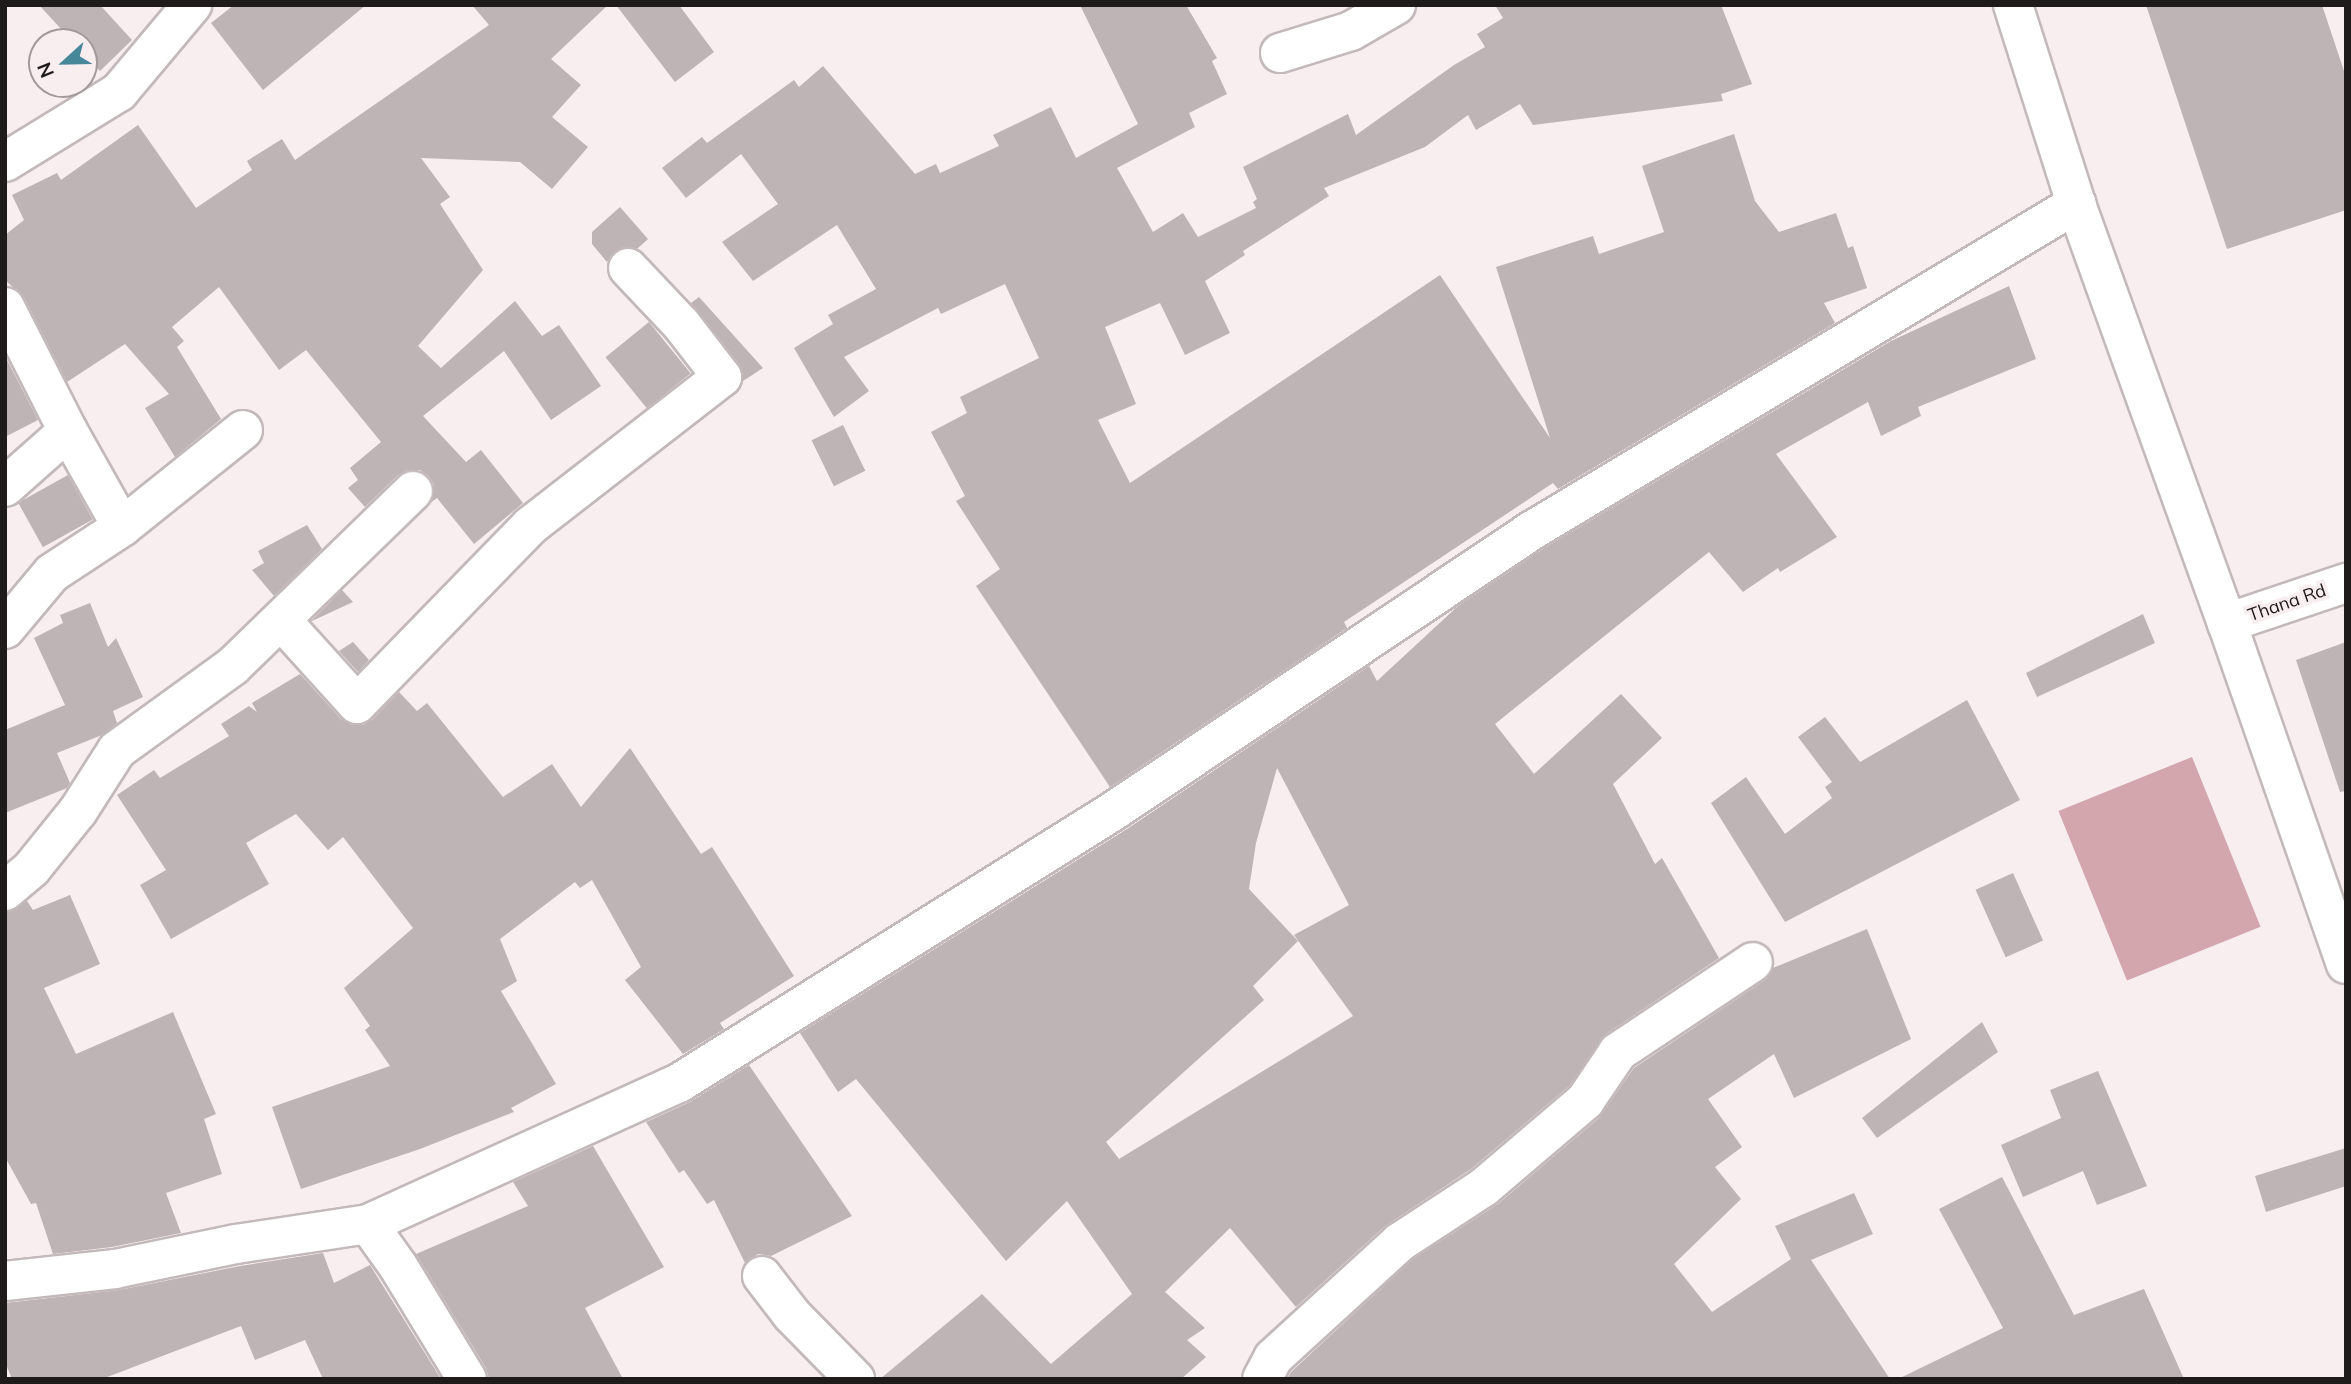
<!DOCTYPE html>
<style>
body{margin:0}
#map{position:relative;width:2351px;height:1384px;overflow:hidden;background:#f8edef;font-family:Mulish,sans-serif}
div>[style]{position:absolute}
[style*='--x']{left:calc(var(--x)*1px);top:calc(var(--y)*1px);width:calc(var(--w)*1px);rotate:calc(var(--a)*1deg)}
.water>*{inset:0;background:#d3a5ad;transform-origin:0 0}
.building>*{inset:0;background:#beb4b5;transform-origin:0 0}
.roads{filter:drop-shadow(2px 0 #c3b9ba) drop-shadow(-2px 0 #c3b9ba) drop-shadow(0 2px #c3b9ba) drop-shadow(0 -2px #c3b9ba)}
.minor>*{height:38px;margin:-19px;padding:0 19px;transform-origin:19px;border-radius:19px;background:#fff}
.tertiary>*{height:38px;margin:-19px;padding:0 19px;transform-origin:19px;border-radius:19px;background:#fff}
span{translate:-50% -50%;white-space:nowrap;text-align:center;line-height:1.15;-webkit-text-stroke:7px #f8edef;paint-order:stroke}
.street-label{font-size:18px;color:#1f1b1b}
.frame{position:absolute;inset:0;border:7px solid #1f1b1b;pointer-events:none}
.north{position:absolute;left:28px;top:28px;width:70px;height:70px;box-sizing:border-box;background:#f8edef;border:2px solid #a1999a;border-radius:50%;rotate:248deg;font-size:19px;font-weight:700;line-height:28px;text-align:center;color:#1f1b1b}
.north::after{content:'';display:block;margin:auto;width:24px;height:32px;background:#46889a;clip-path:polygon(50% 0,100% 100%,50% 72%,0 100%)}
</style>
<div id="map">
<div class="water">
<div style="left:2192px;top:757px;width:183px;height:144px;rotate:68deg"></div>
</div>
<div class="building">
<div style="clip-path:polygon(39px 5px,100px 5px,132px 40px,100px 71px,84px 54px,84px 42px,73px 42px)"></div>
<div style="clip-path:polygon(234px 5px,366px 5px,263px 90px,211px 23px)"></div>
<div style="clip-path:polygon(472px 5px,608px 5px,551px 59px,581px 85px,552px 117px,588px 147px,552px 189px,520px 162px,421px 158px,450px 197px,440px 204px,483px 270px,418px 346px,441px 368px,515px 301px,542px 336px,559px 325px,601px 386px,551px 420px,504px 351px,423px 416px,466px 462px,481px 450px,523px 503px,474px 544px,437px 498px,430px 503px,434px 485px,429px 476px,420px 470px,408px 470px,398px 475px,365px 507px,348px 488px,358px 480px,350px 468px,381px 442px,306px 350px,279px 370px,219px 287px,172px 327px,184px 341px,177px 347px,221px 419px,175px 457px,145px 408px,169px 394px,125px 344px,67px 382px,24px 297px,5px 280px,5px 235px,24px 220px,12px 195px,57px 173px,61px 180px,138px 125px,196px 208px,252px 170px,247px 161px,282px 139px,295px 160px,489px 25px)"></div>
<div style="clip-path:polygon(616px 5px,679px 5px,714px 52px,675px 82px)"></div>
<div style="clip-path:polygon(1080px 5px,1186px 5px,1217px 58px,1212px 61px,1227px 94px,1189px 113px,1195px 127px,1117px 168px,1153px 232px,1183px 213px,1198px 237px,1256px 208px,1253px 202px,1257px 199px,1243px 167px,1348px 114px,1356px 135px,1454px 65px,1485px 47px,1477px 34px,1503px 18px,1495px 5px,1721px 5px,1752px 84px,1721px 94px,1723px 101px,1533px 125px,1520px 104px,1476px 130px,1468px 115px,1425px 147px,1324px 188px,1329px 196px,1243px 251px,1245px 255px,1205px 281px,1230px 333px,1185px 355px,1160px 303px,1105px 327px,1136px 404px,1098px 420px,1130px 483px,1440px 275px,1550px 438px,1496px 267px,1593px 236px,1599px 254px,1664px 232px,1642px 166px,1734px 134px,1755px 201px,1779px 232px,1836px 213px,1848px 248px,1853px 246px,1867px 288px,1824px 303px,1835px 323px,1558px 489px,1553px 483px,1344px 622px,1347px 628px,1110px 787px,976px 586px,1000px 569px,956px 501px,965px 496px,931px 432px,967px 413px,960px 397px,1039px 358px,1005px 284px,941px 314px,938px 308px,844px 357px,869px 391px,834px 417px,794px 348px,833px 324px,828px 315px,876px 289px,837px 225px,753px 281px,722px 242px,778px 204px,741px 154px,686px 198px,662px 168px,702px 137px,707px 143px,794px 80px,799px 87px,823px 66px,915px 174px,936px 164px,940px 173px,999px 146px,993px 135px,1051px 107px,1076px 158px,1138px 124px)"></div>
<div style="clip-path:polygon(2146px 5px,2322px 5px,2346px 77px,2346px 210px,2227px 249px)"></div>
<div style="clip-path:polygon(620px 207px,648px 239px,637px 249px,624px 247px,614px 252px,607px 262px,592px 244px,592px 232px)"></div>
<div style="clip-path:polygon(evenodd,2009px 286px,2036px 359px,1918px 407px,1921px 416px,1881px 436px,1868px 402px,1776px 454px,1837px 537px,1780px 572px,1778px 568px,1743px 592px,1709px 552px,1495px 724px,1534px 774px,1621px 694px,1662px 738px,1613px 784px,1655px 864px,1662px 858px,1719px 958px,1606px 1034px,1569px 1086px,1471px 1169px,1385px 1226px,1296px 1307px,1230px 1228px,1165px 1292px,1205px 1328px,1187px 1340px,1206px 1357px,1181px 1379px,880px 1379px,982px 1294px,1051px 1364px,1132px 1294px,1067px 1201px,1006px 1261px,856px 1079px,838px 1092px,800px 1033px,1127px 829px,1369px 666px,1377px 681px,1458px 606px,1543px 549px,1891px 341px,2009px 286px,1277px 768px,1349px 905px,1294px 935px,1353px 1016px,1119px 1159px,1106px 1142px,1264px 1000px,1253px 986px,1298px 941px,1249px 889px,1256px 843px,1277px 768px)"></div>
<div style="clip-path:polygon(699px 297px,763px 368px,743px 381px,739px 364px,691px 303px)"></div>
<div style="left:649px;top:322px;width:66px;height:56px;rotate:51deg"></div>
<div style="clip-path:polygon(5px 356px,38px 420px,5px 437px)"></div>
<div style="left:843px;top:425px;width:51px;height:35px;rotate:64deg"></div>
<div style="left:68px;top:475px;width:51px;height:57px;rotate:61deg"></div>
<div style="clip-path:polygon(307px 525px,322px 549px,274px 596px,252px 570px,264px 563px,258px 551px)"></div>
<div style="clip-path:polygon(342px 590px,353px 602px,312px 621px,311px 621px)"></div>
<div style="clip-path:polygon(90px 603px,108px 647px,116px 638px,143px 697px,113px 711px,117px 723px,102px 735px,57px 753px,70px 783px,67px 788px,5px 813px,5px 730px,65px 705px,34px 638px,63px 623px,60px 615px)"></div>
<div style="clip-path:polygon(2143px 614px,2155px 643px,2037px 697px,2026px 673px)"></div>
<div style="clip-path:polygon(353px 642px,369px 660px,358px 672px,339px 651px)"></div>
<div style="clip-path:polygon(2346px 642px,2346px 791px,2340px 792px,2296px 660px)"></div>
<div style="clip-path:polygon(300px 674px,341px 719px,351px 725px,363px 725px,372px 720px,399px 692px,417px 711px,427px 703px,503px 797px,552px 764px,581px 807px,630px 748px,701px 854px,712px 847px,794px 976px,720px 1023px,724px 1029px,683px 1054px,625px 980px,641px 967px,592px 880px,580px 888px,575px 882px,500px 939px,517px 981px,501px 991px,556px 1084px,511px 1108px,514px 1112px,420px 1149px,301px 1189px,272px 1107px,390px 1066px,365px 1030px,370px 1026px,344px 988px,413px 928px,343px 837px,328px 850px,296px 814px,246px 843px,269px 884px,171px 939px,140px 885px,166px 870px,117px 795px,154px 770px,160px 778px,229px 736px,221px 724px,249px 706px,257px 712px,252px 703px)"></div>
<div style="clip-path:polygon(1967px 700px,2020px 800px,1785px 922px,1711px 803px,1746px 777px,1785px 834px,1832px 798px,1825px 787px,1832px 782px,1798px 737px,1825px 717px,1860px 762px)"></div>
<div style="left:2013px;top:873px;width:74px;height:41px;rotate:66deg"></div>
<div style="clip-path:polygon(70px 895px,100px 964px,44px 988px,76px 1054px,173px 1012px,216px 1114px,204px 1119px,222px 1174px,166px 1193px,181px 1233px,112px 1247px,53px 1254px,36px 1203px,31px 1204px,5px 1157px,5px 912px,27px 901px,33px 910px)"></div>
<div style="clip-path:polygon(1867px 929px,1911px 1039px,1794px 1098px,1774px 1054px,1708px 1099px,1742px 1147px,1715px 1167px,1741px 1199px,1674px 1264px,1712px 1312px,1791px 1259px,1775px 1226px,1854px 1193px,1873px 1234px,1811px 1260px,1890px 1379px,1287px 1379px,1291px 1372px,1413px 1259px,1498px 1204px,1599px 1118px,1634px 1068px,1765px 980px,1773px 968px)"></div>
<div style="clip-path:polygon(1982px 1022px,1998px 1052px,1877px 1138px,1862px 1118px)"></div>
<div style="clip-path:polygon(749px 1065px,852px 1216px,771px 1256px,758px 1254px,745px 1263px,714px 1200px,707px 1204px,684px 1170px,679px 1173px,646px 1122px,690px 1102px)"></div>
<div style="clip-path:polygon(2098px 1071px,2147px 1186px,2097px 1205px,2083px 1171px,2023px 1197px,2001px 1145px,2061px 1118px,2050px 1090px)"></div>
<div style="clip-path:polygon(593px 1146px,664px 1267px,585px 1308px,623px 1379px,489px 1379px,486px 1368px,416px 1254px,528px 1206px,513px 1182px)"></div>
<div style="clip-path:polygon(2346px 1148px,2346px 1186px,2266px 1212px,2255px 1176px)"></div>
<div style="clip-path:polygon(2002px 1177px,2074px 1315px,2144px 1289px,2184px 1379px,1898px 1379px,2003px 1328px,1939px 1209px)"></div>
<div style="clip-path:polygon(323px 1253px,334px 1283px,370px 1265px,441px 1379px,323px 1379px,305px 1340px,255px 1360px,241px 1326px,102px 1379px,12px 1379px,5px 1362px,5px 1303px,119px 1290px,240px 1266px)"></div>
</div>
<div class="roads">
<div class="minor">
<div style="--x:1280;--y:53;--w:74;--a:-17.2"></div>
<div style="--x:1351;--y:31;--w:52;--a:-30"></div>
<div style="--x:5;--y:162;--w:134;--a:-31.6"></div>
<div style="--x:119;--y:92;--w:114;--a:-50"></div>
<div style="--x:5;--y:307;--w:139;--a:63.1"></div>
<div style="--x:68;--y:431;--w:84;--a:138.4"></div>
<div style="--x:122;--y:527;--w:155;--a:-38.7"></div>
<div style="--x:281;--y:620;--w:113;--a:47.9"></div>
<div style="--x:357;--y:704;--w:248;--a:-45.8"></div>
<div style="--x:530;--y:526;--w:243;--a:-37.8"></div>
<div style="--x:722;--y:377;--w:67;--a:-127.7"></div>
<div style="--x:681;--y:324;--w:77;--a:-133.4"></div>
<div style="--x:2227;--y:623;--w:126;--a:-18.6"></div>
<div style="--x:5;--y:629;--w:73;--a:-50"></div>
<div style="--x:52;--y:573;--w:84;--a:-33.3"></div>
<div style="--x:122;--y:527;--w:110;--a:-119.4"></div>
<div style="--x:5;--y:891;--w:35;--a:-40"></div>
<div style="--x:32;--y:868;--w:73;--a:-51.1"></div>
<div style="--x:78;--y:811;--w:72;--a:-57.4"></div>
<div style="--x:117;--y:750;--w:143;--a:-35.9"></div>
<div style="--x:233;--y:666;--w:251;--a:-44.2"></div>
<div style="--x:368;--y:1224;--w:52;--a:54.5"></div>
<div style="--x:398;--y:1266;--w:132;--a:58.6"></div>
<div style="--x:762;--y:1276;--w:49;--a:52.4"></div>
<div style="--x:792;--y:1315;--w:90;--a:45.5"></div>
<div style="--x:5;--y:1281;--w:111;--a:-6.2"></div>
<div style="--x:115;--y:1269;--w:124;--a:-11.7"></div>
<div style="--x:236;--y:1244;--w:134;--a:-8.6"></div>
<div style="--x:368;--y:1224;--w:341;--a:-24.4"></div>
<div style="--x:679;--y:1083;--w:514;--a:-32.05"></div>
<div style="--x:1115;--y:810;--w:501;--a:-33.85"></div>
<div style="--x:1531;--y:531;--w:636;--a:-30.96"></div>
<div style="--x:1262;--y:1379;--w:24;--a:-62"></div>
<div style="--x:1273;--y:1358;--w:172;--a:-42.4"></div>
<div style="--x:1400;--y:1242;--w:100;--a:-33.2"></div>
<div style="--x:1484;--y:1187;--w:133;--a:-40.4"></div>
<div style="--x:1585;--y:1101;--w:59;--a:-56"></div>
<div style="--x:1618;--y:1052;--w:162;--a:-33.7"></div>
</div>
<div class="tertiary">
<div style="--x:2013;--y:5;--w:209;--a:72.4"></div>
<div style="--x:2076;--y:204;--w:445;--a:70.2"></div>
<div style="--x:2227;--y:623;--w:361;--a:70.8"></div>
</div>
</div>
<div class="street-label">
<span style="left:2287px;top:603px;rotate:-19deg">Thana Rd</span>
</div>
<div class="frame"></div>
<div class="north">N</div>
</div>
